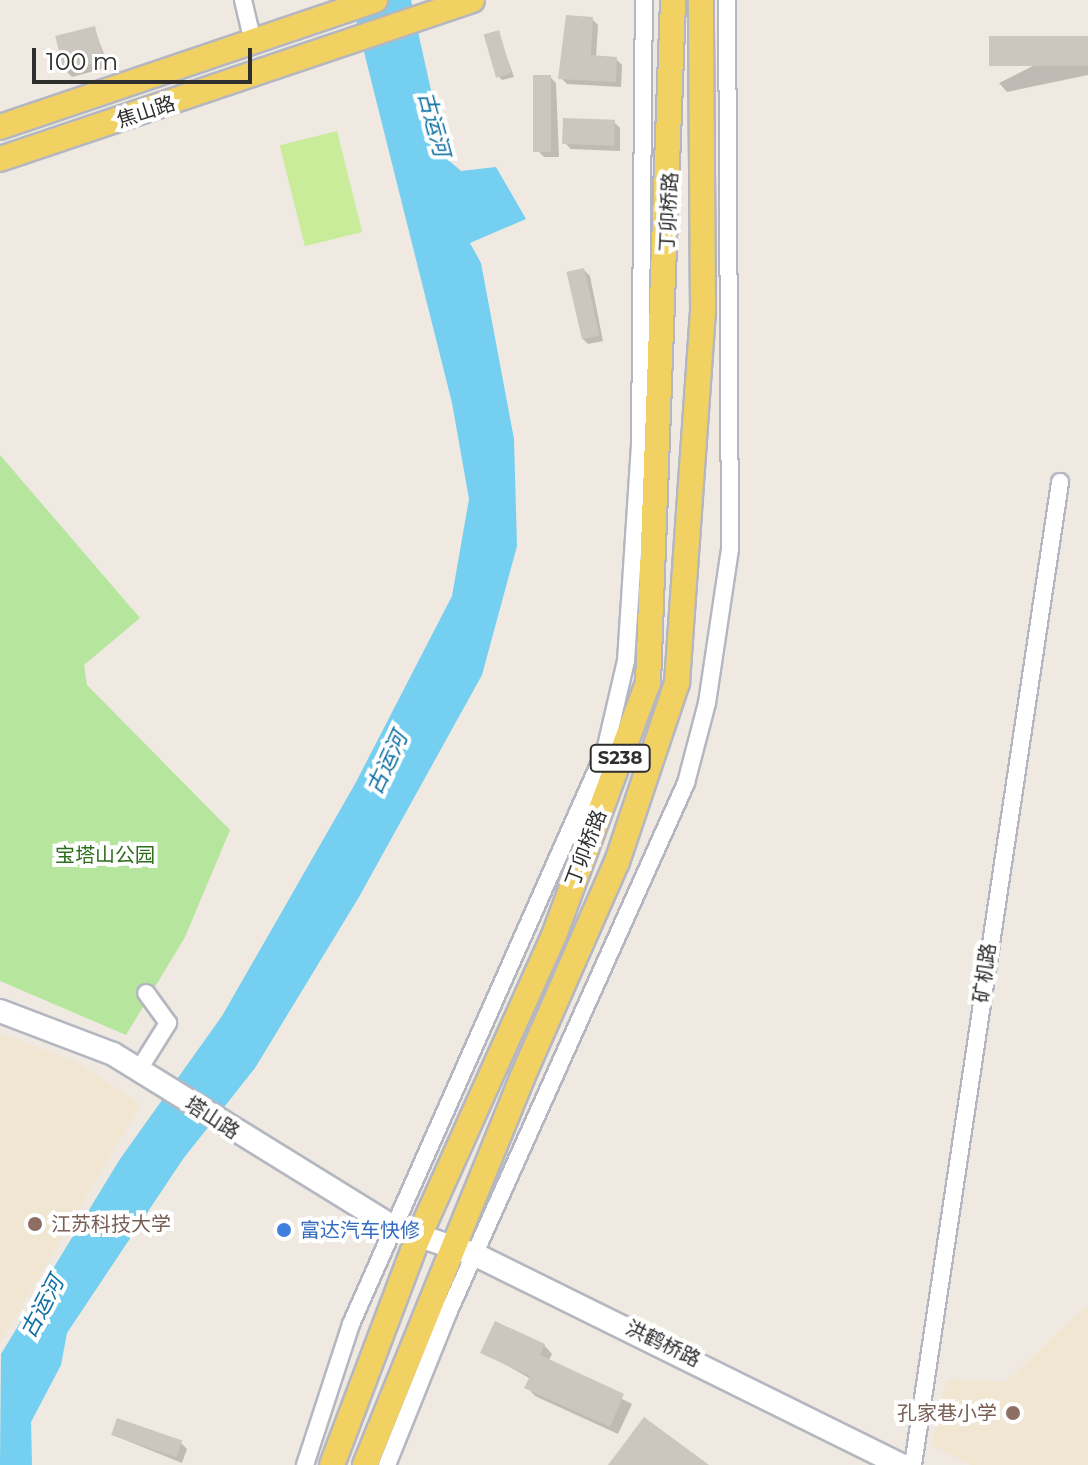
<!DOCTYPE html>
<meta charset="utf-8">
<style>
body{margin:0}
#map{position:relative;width:1088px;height:1465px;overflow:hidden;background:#efe9e1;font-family:Montserrat,"Noto Sans SC",sans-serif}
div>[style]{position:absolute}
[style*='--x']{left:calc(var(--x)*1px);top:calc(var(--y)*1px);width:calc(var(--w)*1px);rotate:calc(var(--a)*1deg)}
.education>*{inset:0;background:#f0e6d1}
.green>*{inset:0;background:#b6e59e}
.pitch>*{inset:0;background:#c9ec9a;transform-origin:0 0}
.water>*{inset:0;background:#75cff0}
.shadow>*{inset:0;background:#0003}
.building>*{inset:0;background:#cbc7bf;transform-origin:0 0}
.roads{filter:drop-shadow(2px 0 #b4b7c1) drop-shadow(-2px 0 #b4b7c1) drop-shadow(0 2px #b4b7c1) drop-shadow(0 -2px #b4b7c1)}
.street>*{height:16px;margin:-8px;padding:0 8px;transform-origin:8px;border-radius:8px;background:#fff}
.secondary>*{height:22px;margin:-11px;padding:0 11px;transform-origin:11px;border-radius:11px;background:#fff}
.primary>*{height:24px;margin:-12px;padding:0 12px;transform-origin:12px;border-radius:12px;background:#f2d163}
.dots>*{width:22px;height:22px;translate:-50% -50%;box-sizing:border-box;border:4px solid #fff;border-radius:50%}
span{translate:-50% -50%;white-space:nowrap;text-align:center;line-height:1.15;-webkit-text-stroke:8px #fff;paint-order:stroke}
.shield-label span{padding:2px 6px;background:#fff;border:2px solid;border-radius:6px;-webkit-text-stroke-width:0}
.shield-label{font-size:18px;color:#2e2e2e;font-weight:700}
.street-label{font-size:20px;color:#2e2e2e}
.park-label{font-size:20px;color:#2c6e1b}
.education-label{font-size:20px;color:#785e54}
.left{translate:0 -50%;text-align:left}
.right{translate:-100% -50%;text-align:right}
.shop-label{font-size:20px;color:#366cbe}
.water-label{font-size:22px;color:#0d6fa3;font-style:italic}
.scale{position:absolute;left:32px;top:48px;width:220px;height:36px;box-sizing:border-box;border:4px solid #2e2e2e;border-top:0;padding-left:10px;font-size:24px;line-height:28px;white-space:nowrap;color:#2e2e2e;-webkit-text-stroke:6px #fff;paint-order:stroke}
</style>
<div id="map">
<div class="education">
<div style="clip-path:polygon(0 1034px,73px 1060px,141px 1104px,0 1343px)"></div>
<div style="clip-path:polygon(1088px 1304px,1088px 1465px,971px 1465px,931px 1445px,947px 1379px,1006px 1382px)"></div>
</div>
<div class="green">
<div style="clip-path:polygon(0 455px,140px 618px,84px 665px,87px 685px,230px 830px,185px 937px,126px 1035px,0 981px)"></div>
</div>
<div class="pitch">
<div style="left:337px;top:131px;width:104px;height:59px;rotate:76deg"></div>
</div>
<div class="water">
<div style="clip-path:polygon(351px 0,411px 0,446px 158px,461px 171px,496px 167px,526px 219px,470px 243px,481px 263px,514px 439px,517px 546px,482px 675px,359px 897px,255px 1068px,183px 1159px,67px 1333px,61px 1365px,31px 1422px,32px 1465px,0 1465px,1px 1354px,120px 1159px,222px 1016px,355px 784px,452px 596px,469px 499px,452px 403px)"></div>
</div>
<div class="shadow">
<div style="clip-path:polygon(592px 19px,598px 25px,596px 58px,616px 59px,622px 65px,621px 87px,567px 84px,561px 78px)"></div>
<div style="clip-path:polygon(94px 28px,109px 67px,72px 77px,66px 71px)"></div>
<div style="clip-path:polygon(498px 33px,514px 77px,502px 80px,498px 76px)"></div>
<div style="clip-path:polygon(1088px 38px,1088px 75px,1007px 92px,999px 83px)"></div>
<div style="clip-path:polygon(550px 77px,556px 83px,559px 157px,544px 157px,538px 151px)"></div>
<div style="clip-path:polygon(614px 122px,620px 128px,620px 151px,571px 149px,565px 143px)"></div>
<div style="clip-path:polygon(584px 270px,590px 276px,603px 341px,588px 344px,582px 338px)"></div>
<div style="clip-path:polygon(544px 1345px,552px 1354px,548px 1362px,632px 1404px,618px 1434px,535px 1396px,527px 1387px,531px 1379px,483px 1352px)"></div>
<div style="clip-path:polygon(113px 1435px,181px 1443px,187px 1449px,182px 1463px)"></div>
</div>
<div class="building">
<div style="clip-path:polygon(566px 15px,593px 17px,591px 55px,617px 57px,616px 82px,558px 79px)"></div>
<div style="left:95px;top:26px;width:36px;height:41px;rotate:76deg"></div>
<div style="left:499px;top:30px;width:45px;height:16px;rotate:74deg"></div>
<div style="left:1088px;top:36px;width:30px;height:99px;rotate:90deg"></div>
<div style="left:533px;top:75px;width:18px;height:77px"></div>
<div style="left:563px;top:118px;width:52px;height:26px;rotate:2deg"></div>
<div style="left:584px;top:268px;width:69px;height:18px;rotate:77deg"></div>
<div style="clip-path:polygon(495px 1321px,545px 1344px,540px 1355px,624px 1394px,610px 1427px,524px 1388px,530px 1376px,480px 1353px)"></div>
<div style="clip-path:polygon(644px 1417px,709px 1465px,608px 1465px)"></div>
<div style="left:117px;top:1418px;width:69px;height:18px;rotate:19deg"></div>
</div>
<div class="roads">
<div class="street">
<div style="--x:243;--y:0;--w:43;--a:76.6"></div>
<div style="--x:138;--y:1071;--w:57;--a:-58"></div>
<div style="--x:168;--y:1023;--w:37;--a:-126"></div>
<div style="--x:305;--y:1465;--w:148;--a:-71.9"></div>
<div style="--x:351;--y:1324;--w:627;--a:-66.09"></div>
<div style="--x:605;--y:751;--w:92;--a:-76.9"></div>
<div style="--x:626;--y:661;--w:218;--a:-86.3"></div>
<div style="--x:640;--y:443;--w:443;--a:-89.5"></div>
<div style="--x:387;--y:1465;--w:164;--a:-68.1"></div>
<div style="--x:448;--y:1313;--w:581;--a:-65.82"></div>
<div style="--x:686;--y:783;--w:83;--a:-75.3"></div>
<div style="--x:707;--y:703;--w:156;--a:-81.5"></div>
<div style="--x:730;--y:549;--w:549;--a:-90.31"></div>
<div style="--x:913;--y:1465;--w:994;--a:-81.49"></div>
</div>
<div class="secondary">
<div style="--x:0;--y:1011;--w:121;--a:20.8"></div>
<div style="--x:113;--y:1054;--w:329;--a:31.7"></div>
<div style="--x:393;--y:1227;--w:88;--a:18.6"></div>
<div style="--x:476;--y:1255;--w:474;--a:26.3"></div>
</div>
<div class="primary">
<div style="--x:0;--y:127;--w:396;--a:-18.7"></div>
<div style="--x:0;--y:159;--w:498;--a:-18.6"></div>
<div style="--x:332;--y:1465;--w:243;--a:-69.3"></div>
<div style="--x:418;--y:1238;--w:329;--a:-65.8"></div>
<div style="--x:553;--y:938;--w:272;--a:-69.6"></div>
<div style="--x:648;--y:683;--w:683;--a:-87.9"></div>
<div style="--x:365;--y:1465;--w:418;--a:-67.9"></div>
<div style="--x:522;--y:1078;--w:236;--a:-66.3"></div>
<div style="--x:617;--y:862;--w:189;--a:-71.5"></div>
<div style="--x:677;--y:683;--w:373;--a:-86"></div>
<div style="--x:703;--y:311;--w:311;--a:-90.4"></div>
</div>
</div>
<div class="dots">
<div style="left:35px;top:1224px;background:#8d6e63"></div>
<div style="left:284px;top:1230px;background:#3f7fe0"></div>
<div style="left:1013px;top:1413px;background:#8d6e63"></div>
</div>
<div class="shield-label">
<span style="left:620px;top:758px">S238</span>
</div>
<div class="street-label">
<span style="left:146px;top:112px;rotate:-18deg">焦山路</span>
<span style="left:669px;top:212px;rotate:-87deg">丁卯桥路</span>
<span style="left:586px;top:848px;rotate:-69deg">丁卯桥路</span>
<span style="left:985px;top:973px;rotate:-82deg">矿机路</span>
<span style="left:212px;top:1118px;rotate:33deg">塔山路</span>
<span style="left:663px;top:1344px;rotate:26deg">洪鹤桥路</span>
</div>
<div class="park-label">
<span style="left:105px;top:855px">宝塔山公园</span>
</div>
<div class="education-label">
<span class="left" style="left:51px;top:1224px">江苏科技大学</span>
<span class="right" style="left:997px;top:1413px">孔家巷小学</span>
</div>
<div class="shop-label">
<span class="left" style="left:300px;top:1230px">富达汽车快修</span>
</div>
<div class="water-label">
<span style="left:434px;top:124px;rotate:75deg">古运河</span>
<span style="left:387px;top:763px;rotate:-65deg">古运河</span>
<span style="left:42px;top:1307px;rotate:-62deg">古运河</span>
</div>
<div class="scale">100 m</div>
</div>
